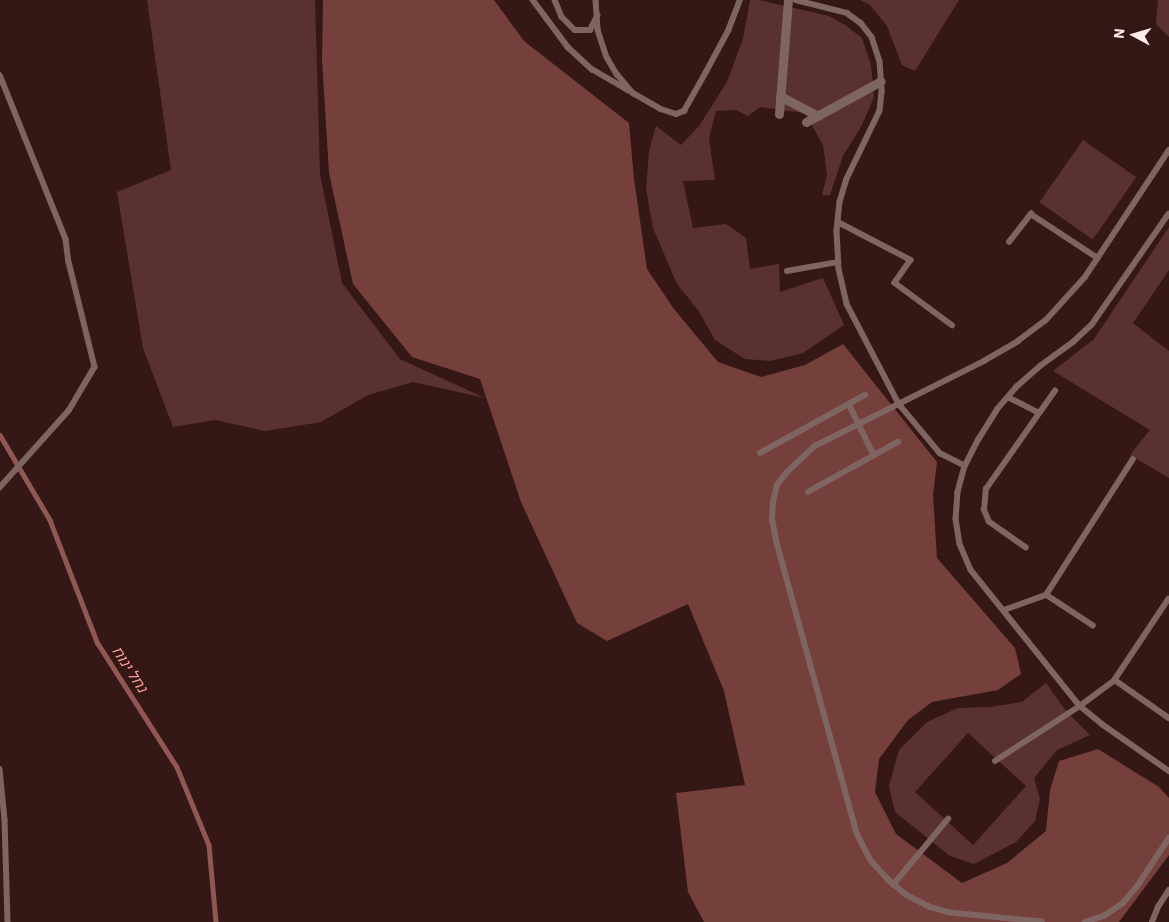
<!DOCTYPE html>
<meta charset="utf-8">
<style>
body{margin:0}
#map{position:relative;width:1169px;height:922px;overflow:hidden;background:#351715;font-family:"IBM Plex Sans","Noto Sans Hebrew",sans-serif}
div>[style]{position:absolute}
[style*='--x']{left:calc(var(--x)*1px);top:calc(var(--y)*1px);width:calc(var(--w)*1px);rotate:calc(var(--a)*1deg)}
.green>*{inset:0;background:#59322f;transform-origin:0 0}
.forest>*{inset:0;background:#753f3c}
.stream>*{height:4.5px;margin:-2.25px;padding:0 2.25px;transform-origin:2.25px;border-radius:2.25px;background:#905753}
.service>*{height:5.5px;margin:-2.75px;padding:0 2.75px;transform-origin:2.75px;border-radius:2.75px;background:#7f6562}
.pedestrian>*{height:9px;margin:-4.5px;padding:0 4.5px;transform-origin:4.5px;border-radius:4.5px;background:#7f6562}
span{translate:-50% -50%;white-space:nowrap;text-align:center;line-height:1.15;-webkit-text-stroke:5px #351715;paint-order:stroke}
.water-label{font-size:15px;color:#fda49e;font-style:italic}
.north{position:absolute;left:1109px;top:10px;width:50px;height:50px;-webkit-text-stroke:4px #351715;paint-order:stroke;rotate:276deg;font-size:14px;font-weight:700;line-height:20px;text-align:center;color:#ffedeb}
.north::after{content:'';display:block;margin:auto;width:18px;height:22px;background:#ffedeb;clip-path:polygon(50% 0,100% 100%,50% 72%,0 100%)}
</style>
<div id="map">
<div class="green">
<div style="clip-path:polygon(147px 0,315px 0,320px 174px,342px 283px,400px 359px,485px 398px,413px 382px,368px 395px,321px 422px,265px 431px,215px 420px,173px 427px,143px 348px,117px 192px,171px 170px)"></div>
<div style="clip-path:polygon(750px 0,759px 0,829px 16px,845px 25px,862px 38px,871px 65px,874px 97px,862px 125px,843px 156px,830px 195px,822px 195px,827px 175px,823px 145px,805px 113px,760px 107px,748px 116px,736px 110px,716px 111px,709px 138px,715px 180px,683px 181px,693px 228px,726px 224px,746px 238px,750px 269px,779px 264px,780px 292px,823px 278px,844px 325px,803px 353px,770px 361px,745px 359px,715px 340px,698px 310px,677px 284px,653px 228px,646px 189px,649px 151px,656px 126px,681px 145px,699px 126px,727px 82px,743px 39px)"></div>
<div style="clip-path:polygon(860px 0,959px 0,915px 71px,902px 65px,887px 26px,870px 5px)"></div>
<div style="clip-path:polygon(1158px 0,1169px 0,1169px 37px,1156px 24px)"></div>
<div style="left:1083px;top:140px;width:65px;height:76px;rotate:35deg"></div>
<div style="clip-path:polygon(1169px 227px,1169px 270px,1133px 323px,1169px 351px,1169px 478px,1130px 455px,1150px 430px,1053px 371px,1094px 339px)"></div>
<div style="clip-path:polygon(evenodd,1046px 683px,1066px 711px,1090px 735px,1057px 750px,1034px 778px,1040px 799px,1035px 821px,1016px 842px,974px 864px,950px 856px,895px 812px,889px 786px,899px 750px,927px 722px,958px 708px,990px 707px,1022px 702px,1046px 683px,968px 733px,1026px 786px,973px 845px,915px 792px,968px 733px)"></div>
</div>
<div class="forest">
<div style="clip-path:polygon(323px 0,494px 0,524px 41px,629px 123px,634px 179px,647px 269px,674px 309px,718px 362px,761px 377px,805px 365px,843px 344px,937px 462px,933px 495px,937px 558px,1015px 648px,1021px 674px,998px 690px,932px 702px,908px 720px,879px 759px,875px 792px,896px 834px,962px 883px,1007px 863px,1046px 831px,1050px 790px,1059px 761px,1098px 749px,1159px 787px,1169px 798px,1169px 855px,1119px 922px,704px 922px,688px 892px,676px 793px,745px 785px,724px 691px,688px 604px,607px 641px,577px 623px,521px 502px,480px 379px,412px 357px,353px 284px,329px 173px,322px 60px)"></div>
</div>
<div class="stream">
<div style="--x:0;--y:435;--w:99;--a:59.5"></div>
<div style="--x:50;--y:520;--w:131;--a:68.9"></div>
<div style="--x:97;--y:642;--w:148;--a:57.4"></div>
<div style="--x:177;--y:767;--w:84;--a:67.7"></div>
<div style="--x:209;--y:845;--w:77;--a:84.8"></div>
</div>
<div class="service">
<div style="--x:533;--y:0;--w:59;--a:53.3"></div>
<div style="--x:568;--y:47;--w:33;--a:43"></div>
<div style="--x:592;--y:69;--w:42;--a:30.3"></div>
<div style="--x:555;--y:0;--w:18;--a:68"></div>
<div style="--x:562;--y:17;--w:18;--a:45"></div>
<div style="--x:575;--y:30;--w:15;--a:0"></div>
<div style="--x:590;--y:30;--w:16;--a:-63"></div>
<div style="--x:596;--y:0;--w:30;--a:86"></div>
<div style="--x:598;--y:30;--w:28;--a:72"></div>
<div style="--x:607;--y:57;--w:20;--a:60"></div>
<div style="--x:617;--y:74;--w:25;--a:50"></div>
<div style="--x:633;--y:93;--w:32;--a:30"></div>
<div style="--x:661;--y:109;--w:16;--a:18"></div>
<div style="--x:676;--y:114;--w:9;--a:-21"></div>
<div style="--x:684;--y:111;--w:45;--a:-60.6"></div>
<div style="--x:706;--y:72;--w:47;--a:-61.8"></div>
<div style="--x:728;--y:31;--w:33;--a:-69"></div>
<div style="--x:796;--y:0;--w:53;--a:14.3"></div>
<div style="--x:847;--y:13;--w:17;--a:36"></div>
<div style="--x:861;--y:23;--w:18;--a:52"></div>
<div style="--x:872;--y:37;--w:25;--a:72"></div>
<div style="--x:880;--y:61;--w:31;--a:86"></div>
<div style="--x:882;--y:92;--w:19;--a:96"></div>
<div style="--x:880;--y:111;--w:76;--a:115.9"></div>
<div style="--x:847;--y:179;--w:24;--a:107"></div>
<div style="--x:840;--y:202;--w:29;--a:96"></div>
<div style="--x:837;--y:231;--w:38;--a:87"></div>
<div style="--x:839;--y:269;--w:36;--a:77"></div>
<div style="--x:847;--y:304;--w:113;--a:62.5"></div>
<div style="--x:899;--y:404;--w:64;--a:50.1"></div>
<div style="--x:940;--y:453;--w:28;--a:27"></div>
<div style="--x:0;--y:75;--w:177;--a:68.1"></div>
<div style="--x:66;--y:239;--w:23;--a:83"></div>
<div style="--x:69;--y:262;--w:108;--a:76.1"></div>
<div style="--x:95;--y:367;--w:51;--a:120.6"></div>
<div style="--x:69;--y:411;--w:103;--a:131.9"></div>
<div style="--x:1169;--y:214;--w:135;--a:124.7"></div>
<div style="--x:1092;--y:325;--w:25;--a:137"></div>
<div style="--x:1074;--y:342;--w:41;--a:144"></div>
<div style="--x:1041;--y:366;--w:32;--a:139"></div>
<div style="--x:1017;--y:387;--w:29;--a:131"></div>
<div style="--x:998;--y:409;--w:36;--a:122"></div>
<div style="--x:979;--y:439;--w:30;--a:117"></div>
<div style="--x:965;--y:466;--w:27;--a:105"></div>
<div style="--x:958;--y:492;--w:27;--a:94"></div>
<div style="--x:956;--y:519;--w:25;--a:81"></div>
<div style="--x:960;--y:544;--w:28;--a:67"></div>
<div style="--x:971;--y:570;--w:174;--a:51.3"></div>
<div style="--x:1080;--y:706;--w:28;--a:39"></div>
<div style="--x:1102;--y:724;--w:82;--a:35"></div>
<div style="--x:838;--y:222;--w:82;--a:27.5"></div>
<div style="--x:911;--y:260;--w:28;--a:125"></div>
<div style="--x:895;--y:283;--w:71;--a:36.4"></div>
<div style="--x:1009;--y:242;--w:36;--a:-52"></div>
<div style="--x:1031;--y:214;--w:80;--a:33.3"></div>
<div style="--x:787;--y:271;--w:52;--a:-10"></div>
<div style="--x:1008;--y:397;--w:35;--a:27"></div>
<div style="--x:849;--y:404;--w:57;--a:63.9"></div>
<div style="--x:760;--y:453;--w:120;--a:-28.9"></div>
<div style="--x:808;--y:492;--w:103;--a:-29.1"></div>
<div style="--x:1026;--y:548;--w:45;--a:-144.9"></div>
<div style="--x:989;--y:522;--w:13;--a:-113"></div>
<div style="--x:984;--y:510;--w:21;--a:-85"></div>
<div style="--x:986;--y:489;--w:120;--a:-54.9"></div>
<div style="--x:1169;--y:599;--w:97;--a:123.7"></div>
<div style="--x:1115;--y:680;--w:66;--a:35.1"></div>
<div style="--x:1004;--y:610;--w:45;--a:-19.7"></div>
<div style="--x:1093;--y:626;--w:56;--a:-146.6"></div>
<div style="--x:1046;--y:595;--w:161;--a:-57.4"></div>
<div style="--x:995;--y:761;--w:101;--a:-32.9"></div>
<div style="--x:1080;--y:706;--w:44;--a:-36.6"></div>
<div style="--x:0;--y:769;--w:51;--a:84.4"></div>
<div style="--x:5;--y:820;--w:102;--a:88.3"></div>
<div style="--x:893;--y:885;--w:86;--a:-50.2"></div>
<div style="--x:1042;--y:922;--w:92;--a:-174.4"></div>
<div style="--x:950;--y:913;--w:22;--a:-164"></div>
<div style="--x:929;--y:907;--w:25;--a:-153"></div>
<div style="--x:907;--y:896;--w:25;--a:-140"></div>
<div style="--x:888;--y:880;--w:27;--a:-132"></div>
<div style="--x:870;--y:860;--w:28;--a:-117"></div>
<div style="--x:857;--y:835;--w:306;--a:-105.4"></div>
<div style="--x:776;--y:540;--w:20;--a:-101"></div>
<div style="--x:772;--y:520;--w:18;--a:-87"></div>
<div style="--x:773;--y:502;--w:17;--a:-77"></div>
<div style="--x:777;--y:485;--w:16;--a:-52"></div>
<div style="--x:787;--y:472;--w:38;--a:-43"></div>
<div style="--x:815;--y:446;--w:189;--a:-26.7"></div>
<div style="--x:984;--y:361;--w:39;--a:-30"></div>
<div style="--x:1018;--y:341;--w:34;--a:-37"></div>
<div style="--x:1045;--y:321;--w:59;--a:-47.7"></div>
<div style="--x:1085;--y:277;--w:152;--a:-56.5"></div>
<div style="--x:1085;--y:922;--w:20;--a:-18"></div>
<div style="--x:1104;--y:916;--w:23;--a:-34"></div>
<div style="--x:1123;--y:903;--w:23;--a:-50"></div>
<div style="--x:1138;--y:885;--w:56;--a:-56.6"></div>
<div style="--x:1152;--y:922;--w:16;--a:-68"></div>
<div style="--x:1158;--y:907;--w:20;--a:-57"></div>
</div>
<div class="pedestrian">
<div style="--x:780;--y:96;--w:43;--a:27.8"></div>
<div style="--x:779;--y:114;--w:114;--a:-85.5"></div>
<div style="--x:806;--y:122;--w:85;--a:-28.7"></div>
</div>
<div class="water-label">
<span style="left:130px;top:669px;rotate:57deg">נחל ינוח</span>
</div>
<div class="north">N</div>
</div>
